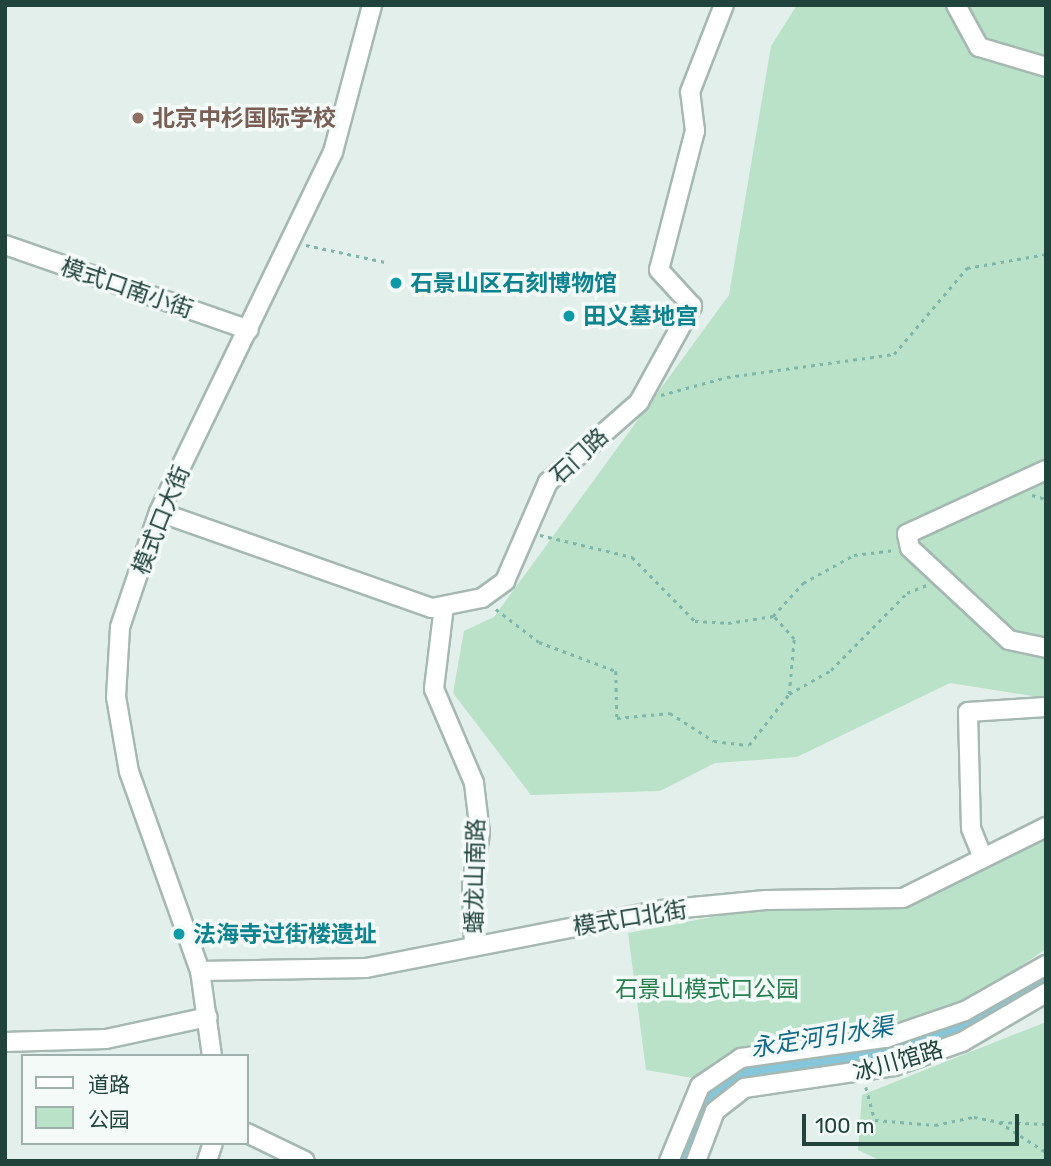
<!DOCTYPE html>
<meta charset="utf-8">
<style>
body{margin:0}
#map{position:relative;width:1051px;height:1166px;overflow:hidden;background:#e3efea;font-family:Rubik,"Noto Sans SC",sans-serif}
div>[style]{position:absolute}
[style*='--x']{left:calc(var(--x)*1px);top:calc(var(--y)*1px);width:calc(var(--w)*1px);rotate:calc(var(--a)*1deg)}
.green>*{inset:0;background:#b9e2c8}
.canal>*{height:16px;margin:-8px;padding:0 8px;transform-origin:8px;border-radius:8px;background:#85c6da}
.path>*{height:2.5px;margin-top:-1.25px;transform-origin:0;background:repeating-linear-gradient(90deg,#7fb6aa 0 3.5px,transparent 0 8.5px)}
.roads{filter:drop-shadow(2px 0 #a5b8b2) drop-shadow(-2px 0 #a5b8b2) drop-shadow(0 2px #a5b8b2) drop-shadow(0 -2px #a5b8b2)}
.minor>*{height:18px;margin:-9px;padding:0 9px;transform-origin:9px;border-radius:9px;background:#fff}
.dots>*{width:19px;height:19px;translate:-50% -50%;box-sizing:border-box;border:4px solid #f4faf8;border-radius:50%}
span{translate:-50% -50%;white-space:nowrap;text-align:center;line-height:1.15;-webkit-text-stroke:7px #f4faf8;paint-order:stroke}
.education-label{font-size:23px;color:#785e54;font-weight:700}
.left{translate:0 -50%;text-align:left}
.culture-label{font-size:23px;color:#0d838f;font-weight:700}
.street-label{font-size:23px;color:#20433c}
.park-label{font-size:23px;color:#257f4f}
.water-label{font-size:24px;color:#126987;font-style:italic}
.frame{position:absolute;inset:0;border:7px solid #20433c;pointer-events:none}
.legend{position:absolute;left:21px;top:1054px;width:228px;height:91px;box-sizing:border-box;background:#f4faf8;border:2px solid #9fb1ad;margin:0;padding:9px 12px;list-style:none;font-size:21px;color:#20433c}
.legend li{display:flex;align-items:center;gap:14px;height:35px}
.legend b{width:35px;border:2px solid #9fb1ad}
.scale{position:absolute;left:802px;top:1114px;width:217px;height:32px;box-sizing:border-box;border:4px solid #20433c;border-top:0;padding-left:9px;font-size:21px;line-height:24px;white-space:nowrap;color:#20433c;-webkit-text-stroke:5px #f4faf8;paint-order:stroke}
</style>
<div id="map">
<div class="green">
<div style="clip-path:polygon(797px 5px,1046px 5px,1046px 698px,950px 683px,797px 757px,715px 763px,660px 791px,531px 795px,453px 693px,464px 631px,494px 617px,729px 295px,771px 46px)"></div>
<div style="clip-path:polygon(1046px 835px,1046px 949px,963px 1005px,881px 1033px,743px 1050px,699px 1079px,646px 1070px,628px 933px,744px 911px,865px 910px,906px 903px)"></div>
<div style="clip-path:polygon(1046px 1022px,1046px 1161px,881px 1161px,858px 1150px,862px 1095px)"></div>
</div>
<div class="canal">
<div style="--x:681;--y:1161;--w:73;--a:-66.6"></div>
<div style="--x:710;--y:1094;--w:49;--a:-32.4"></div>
<div style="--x:751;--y:1068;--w:131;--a:-4.8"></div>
<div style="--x:882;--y:1057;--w:96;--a:-19.4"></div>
<div style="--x:973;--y:1025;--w:85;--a:-31.1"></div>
</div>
<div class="path">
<div style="--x:306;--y:245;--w:81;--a:12.1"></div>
<div style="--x:661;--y:395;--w:68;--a:-15.3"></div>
<div style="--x:727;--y:377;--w:169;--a:-7.8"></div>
<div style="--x:894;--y:354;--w:113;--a:-49.7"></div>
<div style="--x:967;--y:268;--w:80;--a:-10"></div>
<div style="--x:1032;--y:495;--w:15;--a:16"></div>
<div style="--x:540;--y:535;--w:95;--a:13.4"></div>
<div style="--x:632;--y:557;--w:90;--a:45.5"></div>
<div style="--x:695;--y:621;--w:33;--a:3"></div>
<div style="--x:728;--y:623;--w:46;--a:-8.8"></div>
<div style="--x:773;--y:616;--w:45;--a:-47.7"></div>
<div style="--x:803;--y:583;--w:58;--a:-28.8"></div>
<div style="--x:854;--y:555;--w:39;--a:-7"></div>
<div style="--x:496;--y:609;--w:54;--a:37.5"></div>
<div style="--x:539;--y:642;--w:82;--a:20.6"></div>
<div style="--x:616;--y:671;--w:47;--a:88.8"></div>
<div style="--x:617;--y:718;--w:53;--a:-5.4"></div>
<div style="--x:670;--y:713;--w:52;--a:32.5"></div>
<div style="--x:714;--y:741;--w:35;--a:7"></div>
<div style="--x:749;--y:745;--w:65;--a:-51.9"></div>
<div style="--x:789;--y:694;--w:55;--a:-84.8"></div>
<div style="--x:794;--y:639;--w:31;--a:-132"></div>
<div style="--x:789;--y:694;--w:48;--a:-29.7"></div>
<div style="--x:831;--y:670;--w:108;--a:-45.4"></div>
<div style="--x:907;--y:593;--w:22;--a:-22"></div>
<div style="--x:866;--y:1087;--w:34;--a:75"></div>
<div style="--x:875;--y:1120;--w:60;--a:4.8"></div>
<div style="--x:935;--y:1125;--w:40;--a:-12"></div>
<div style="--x:974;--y:1117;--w:25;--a:11"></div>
<div style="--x:999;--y:1122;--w:56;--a:32.6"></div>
<div style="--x:1000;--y:1122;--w:46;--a:2.5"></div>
</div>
<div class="roads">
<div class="minor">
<div style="--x:956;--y:5;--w:48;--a:61.3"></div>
<div style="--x:979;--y:47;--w:70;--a:16.6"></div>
<div style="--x:5;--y:245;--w:258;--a:19.2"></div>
<div style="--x:1046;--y:470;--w:153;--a:155.3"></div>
<div style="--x:907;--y:534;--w:14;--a:78"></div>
<div style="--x:910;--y:548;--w:135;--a:42.9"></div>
<div style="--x:1009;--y:640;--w:38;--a:12"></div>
<div style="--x:159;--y:512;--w:289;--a:19.4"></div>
<div style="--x:432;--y:608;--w:51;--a:-11.3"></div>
<div style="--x:482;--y:598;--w:29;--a:-36"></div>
<div style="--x:505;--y:581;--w:108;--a:-66.5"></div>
<div style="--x:548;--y:482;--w:121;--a:-41.3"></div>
<div style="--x:639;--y:402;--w:110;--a:-61.1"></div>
<div style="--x:692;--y:306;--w:49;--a:-132.5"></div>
<div style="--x:659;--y:270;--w:144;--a:-75.5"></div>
<div style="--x:695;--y:131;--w:39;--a:-97"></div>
<div style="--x:690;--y:92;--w:93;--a:-68.7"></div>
<div style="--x:444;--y:606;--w:84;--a:96.9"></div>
<div style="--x:434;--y:689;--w:102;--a:66.9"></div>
<div style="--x:474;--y:783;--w:50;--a:83.2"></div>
<div style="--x:480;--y:833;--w:53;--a:98.7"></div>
<div style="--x:472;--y:885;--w:61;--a:88.1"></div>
<div style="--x:983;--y:858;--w:32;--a:-112"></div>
<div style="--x:971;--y:828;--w:116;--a:-91.5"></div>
<div style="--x:968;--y:712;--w:78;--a:-3.7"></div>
<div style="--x:200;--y:971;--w:166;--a:-1"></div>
<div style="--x:366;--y:968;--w:302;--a:-11.1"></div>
<div style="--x:662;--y:910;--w:104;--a:-5.5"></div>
<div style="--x:766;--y:900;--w:137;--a:-0.8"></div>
<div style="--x:903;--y:898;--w:160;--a:-26.4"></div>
<div style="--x:5;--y:1042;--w:101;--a:-1.7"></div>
<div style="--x:106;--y:1039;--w:104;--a:-12.2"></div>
<div style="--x:212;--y:1056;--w:86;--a:-98"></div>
<div style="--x:200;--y:971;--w:211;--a:-109.6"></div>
<div style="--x:129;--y:772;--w:76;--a:-99.8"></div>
<div style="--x:116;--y:697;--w:70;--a:-86.7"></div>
<div style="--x:120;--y:627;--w:121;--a:-71.3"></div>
<div style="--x:159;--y:512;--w:400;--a:-64.2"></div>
<div style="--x:333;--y:152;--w:152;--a:-75.1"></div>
<div style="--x:247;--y:1133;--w:64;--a:25.8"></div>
<div style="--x:207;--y:1161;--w:19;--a:-72"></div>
<div style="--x:669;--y:1161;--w:81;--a:-67.5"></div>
<div style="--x:700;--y:1086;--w:50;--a:-34.3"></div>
<div style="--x:741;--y:1058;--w:146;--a:-7.9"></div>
<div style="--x:886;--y:1038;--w:83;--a:-18.9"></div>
<div style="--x:965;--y:1011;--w:93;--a:-29.6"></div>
<div style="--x:696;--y:1161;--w:53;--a:-69.2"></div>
<div style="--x:715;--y:1111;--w:37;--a:-38"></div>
<div style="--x:744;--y:1088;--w:152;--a:-8.3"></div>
<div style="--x:894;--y:1066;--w:72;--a:-19.4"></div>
<div style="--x:962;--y:1042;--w:97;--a:-30.3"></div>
</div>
</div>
<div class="dots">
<div style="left:138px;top:118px;background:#8d6e63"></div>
<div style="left:396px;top:283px;background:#0f9aa8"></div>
<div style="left:569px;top:316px;background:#0f9aa8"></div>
<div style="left:179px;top:934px;background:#0f9aa8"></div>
</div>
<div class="education-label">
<span class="left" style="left:152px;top:118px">北京中杉国际学校</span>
</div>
<div class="culture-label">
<span class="left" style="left:410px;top:283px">石景山区石刻博物馆</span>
<span class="left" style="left:583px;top:316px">田义墓地宫</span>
<span class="left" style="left:193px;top:934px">法海寺过街楼遗址</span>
</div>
<div class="street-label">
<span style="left:127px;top:288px;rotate:19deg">模式口南小街</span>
<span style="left:579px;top:456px;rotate:-43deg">石门路</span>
<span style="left:161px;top:520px;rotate:-68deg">模式口大街</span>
<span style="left:475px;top:876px;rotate:-89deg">蟠龙山南路</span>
<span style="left:630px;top:918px;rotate:-9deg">模式口北街</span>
<span style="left:898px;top:1061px;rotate:-16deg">冰川馆路</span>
</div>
<div class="park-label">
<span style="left:707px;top:989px">石景山模式口公园</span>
</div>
<div class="water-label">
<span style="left:822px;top:1038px;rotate:-9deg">永定河引水渠</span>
</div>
<div class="frame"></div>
<ul class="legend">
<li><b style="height:9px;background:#fff"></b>道路</li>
<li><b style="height:19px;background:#b9e2c8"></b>公园</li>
</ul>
<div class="scale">100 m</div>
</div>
